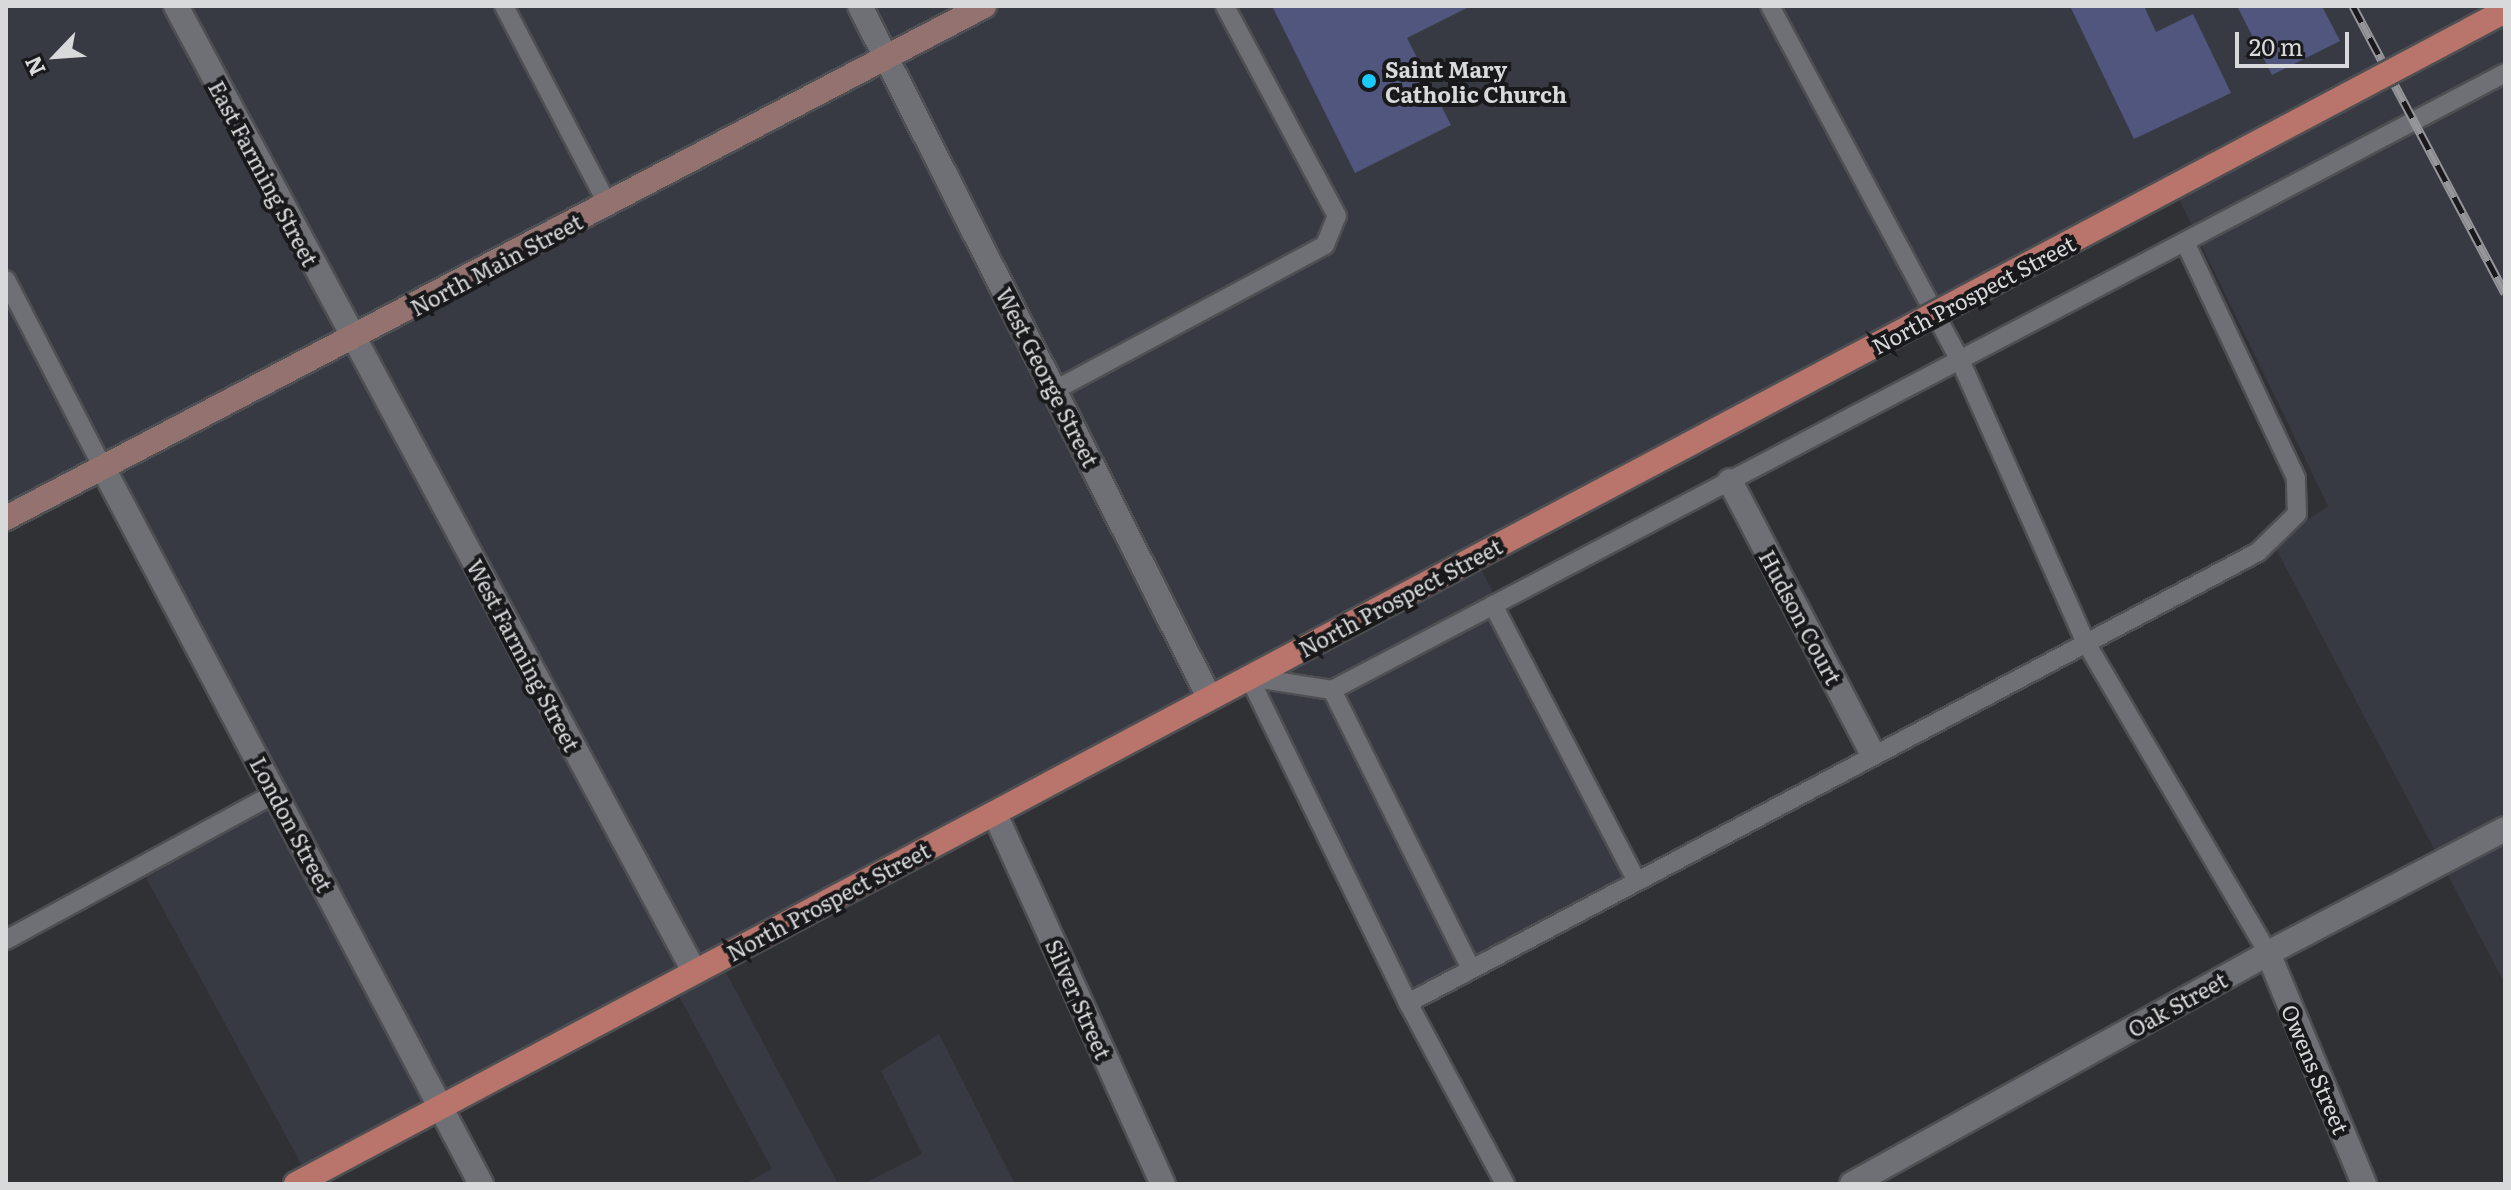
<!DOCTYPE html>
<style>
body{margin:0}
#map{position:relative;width:2511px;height:1190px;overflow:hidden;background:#303135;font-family:Literata,serif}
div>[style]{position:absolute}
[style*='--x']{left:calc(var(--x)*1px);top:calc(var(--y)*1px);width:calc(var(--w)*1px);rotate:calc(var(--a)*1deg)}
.built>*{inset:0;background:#373943}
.building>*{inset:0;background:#51567e}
.roads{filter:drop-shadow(2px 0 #4e4f52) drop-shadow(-2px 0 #4e4f52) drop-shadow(0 2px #4e4f52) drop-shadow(0 -2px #4e4f52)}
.lane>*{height:18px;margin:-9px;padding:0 9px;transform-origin:9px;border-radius:9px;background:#6f7076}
.street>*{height:24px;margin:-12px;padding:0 12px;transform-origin:12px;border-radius:12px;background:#6f7076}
.secondary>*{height:24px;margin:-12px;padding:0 12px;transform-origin:12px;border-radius:12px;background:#947270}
.primary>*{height:24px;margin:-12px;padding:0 12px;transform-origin:12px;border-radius:12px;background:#b9746b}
.rail>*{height:9px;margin-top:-4.5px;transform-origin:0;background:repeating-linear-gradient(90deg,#19191b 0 18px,#959699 0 36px);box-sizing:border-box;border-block:2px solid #959699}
.bridges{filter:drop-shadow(2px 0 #4e4f52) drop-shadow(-2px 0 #4e4f52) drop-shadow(0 2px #4e4f52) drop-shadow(0 -2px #4e4f52)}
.primary-bridge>*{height:24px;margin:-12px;padding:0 12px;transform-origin:12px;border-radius:12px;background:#b9746b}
.dots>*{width:22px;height:22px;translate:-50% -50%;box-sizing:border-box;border:4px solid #19191b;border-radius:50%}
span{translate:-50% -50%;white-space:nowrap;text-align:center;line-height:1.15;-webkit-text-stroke:8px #19191b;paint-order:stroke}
.poi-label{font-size:22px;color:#d8d9db;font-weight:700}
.left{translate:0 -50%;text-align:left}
.street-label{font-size:22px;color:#d8d9db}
.frame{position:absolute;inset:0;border:8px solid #d8d9db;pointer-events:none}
.north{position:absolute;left:16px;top:16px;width:80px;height:80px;-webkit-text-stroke:6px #19191b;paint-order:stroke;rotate:245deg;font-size:22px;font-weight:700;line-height:32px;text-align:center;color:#d8d9db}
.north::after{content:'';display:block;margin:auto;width:28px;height:36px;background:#d8d9db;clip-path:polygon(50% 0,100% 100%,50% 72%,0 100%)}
.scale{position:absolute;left:2235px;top:32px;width:114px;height:36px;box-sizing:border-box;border:4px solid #d8d9db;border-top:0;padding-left:10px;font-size:24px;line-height:28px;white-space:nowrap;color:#d8d9db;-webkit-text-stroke:6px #19191b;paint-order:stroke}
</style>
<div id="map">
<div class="built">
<div style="clip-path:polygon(6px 6px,2505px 6px,2505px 984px,2273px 543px,2328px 506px,2178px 197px,1479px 565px,1643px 884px,1413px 998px,1248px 677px,722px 965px,838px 1184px,745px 1184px,772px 1169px,674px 987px,312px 1184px,138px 863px,276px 788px,109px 466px,6px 519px)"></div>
<div style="clip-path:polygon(939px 1034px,1015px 1184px,863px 1184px,922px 1154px,881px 1071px)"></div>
</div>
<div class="building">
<div style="clip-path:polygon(1272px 6px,1471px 6px,1407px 38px,1451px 125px,1355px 173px)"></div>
<div style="clip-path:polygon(2070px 6px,2144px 6px,2156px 32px,2193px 14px,2231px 93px,2134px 139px)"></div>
<div style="clip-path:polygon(2237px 6px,2322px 6px,2340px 41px,2272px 75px)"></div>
</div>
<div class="roads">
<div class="lane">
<div style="--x:504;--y:6;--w:225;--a:62.4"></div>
<div style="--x:1770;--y:6;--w:400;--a:61.8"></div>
<div style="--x:1959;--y:358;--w:310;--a:66"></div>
<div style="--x:2085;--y:641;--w:362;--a:59.6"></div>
<div style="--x:6;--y:280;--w:209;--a:62.7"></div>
<div style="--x:1055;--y:390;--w:306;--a:-28.2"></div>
<div style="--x:1325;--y:245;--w:31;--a:-68"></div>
<div style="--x:1337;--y:216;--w:238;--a:-118.1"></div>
<div style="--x:1493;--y:605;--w:310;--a:62.5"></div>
<div style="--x:1249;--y:677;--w:363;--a:64"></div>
<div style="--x:1408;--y:1003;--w:962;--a:-27.95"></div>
<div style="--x:2258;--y:552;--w:54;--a:-44.3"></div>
<div style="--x:2297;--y:514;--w:36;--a:-92"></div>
<div style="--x:2296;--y:478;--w:261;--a:-115.2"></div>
<div style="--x:1249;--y:677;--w:84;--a:8.9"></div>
<div style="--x:1332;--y:690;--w:1325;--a:-27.74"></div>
<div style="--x:1332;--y:690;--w:312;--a:63.5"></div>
<div style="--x:6;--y:940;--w:307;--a:-28.6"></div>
<div style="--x:1408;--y:1003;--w:205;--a:61.8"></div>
</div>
<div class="street">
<div style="--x:176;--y:6;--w:1095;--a:61.77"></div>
<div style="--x:860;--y:6;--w:774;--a:63.2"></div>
<div style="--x:102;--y:466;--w:812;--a:62.17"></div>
<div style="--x:1730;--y:481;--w:307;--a:62.4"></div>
<div style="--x:995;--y:814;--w:406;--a:65.6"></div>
<div style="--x:2268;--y:953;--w:250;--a:67.4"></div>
<div style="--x:1852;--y:1184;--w:476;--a:-29"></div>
<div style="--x:2268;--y:953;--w:267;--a:-27.6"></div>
</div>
<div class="secondary">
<div style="--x:6;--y:518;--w:1104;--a:-27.63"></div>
</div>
<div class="primary">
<div style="--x:296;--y:1184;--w:1324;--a:-27.98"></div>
</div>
</div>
<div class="rail">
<div style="--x:2353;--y:6;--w:325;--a:62.1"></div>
</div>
<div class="bridges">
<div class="primary-bridge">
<div style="--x:1465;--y:563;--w:1177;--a:-27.96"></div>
</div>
</div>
<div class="dots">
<div style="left:1369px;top:81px;background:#1bcafc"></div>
</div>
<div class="poi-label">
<span class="left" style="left:1385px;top:81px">Saint Mary<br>Catholic Church</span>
</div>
<div class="street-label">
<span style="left:264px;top:173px;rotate:62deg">East Farming Street</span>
<span style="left:496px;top:264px;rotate:-28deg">North Main Street</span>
<span style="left:1973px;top:294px;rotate:-28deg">North Prospect Street</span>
<span style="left:1048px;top:377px;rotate:63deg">West George Street</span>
<span style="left:1400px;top:597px;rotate:-28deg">North Prospect Street</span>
<span style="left:1801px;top:617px;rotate:62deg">Hudson Court</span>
<span style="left:524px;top:655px;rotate:62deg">West Farming Street</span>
<span style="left:292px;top:824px;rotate:62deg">London Street</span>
<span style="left:828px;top:901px;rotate:-28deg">North Prospect Street</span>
<span style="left:1079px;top:999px;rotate:66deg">Silver Street</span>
<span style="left:2177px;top:1004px;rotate:-29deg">Oak Street</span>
<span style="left:2316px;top:1069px;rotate:67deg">Owens Street</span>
</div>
<div class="frame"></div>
<div class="north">N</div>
<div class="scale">20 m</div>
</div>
